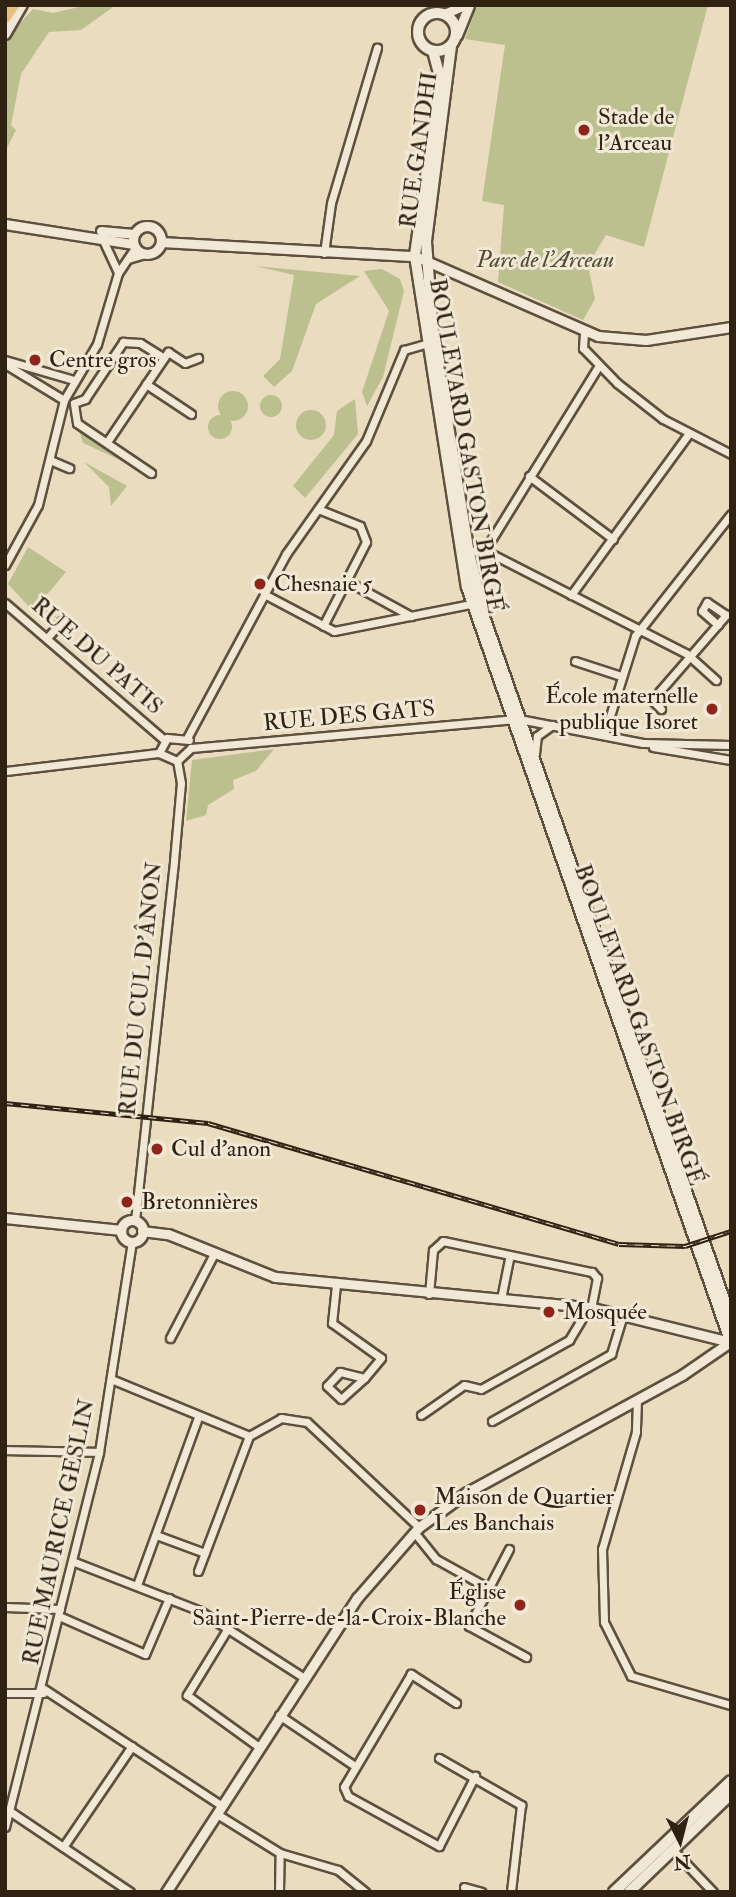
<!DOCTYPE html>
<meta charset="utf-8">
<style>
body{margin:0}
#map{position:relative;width:736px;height:1897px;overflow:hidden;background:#eadcbf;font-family:"IM FELL Double Pica",serif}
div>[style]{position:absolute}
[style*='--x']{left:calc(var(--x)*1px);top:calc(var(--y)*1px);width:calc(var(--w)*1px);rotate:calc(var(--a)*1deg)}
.green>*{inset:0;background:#bcbf8e}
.round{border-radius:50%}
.roads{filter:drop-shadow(2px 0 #5e503e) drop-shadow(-2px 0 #5e503e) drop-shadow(0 2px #5e503e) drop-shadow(0 -2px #5e503e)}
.minor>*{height:7px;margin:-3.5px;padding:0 3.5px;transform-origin:3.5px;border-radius:3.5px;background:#f1e8d5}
.tertiary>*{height:9px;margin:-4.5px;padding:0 4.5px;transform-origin:4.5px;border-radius:4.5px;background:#f1e8d5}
.tertiary>.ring{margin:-4.5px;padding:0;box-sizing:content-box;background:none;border:9px solid #f1e8d5;border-radius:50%}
.secondary>*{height:10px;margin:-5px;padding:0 5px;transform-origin:5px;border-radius:5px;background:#f1e8d5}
.secondary>.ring{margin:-5px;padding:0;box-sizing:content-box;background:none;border:10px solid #f1e8d5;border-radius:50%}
.motorway>*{height:12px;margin:-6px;padding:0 6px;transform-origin:6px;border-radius:6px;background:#e5be80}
.rail>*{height:5px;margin-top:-2.5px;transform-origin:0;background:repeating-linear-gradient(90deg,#f1e8d5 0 8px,#2f2213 0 16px);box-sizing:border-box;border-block:2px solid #2f2213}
.dots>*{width:19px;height:19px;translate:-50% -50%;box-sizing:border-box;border:4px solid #f1e8d5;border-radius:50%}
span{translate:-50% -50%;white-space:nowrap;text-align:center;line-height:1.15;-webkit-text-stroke:6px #f1e8d5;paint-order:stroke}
.poi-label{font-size:23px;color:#2f2213}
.left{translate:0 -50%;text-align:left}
.right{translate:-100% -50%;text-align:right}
.street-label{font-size:23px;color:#2f2213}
.park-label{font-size:23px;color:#524932;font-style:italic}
.frame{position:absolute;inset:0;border:7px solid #2f2213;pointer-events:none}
.north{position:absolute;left:645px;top:1806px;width:70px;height:70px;-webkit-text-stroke:5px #f1e8d5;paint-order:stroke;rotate:174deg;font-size:19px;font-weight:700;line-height:28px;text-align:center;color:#2f2213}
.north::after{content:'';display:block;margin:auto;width:24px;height:32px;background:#2f2213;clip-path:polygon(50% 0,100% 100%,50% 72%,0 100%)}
</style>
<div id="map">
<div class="green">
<div style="clip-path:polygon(88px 5px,116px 5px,81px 30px,49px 32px,21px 74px,11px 125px,16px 130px,5px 152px,5px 44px,12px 32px,33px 9px,53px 13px)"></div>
<div style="clip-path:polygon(477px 5px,708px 5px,644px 247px,606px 235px,588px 265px,595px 299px,583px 320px,498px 282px,504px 205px,482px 201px,505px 45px,465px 39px)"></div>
<div style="clip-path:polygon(255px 266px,360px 276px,316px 304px,292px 371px,274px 387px,263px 376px,280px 359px,294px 275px)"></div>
<div style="clip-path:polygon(382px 269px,400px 279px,404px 291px,383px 377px,367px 406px,362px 392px,389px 311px,364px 271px)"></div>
<div class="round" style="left:218px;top:391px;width:30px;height:30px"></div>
<div class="round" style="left:260px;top:395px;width:22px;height:22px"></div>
<div style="clip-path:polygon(355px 399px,358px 434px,305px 498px,293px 486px,334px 435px,337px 411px)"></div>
<div class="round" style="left:296px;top:410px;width:30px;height:30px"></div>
<div class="round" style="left:208px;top:415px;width:24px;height:24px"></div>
<div style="clip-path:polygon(78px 427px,122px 457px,122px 461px,83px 443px)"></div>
<div style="clip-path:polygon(84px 462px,127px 486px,111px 506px,109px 487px)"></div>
<div style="clip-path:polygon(28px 547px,66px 572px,40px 603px,58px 618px,33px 611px,8px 584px)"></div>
<div style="clip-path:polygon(274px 749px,256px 771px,233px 780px,234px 789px,208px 805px,206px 815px,186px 821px,192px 760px)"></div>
</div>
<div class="roads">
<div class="minor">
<div style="--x:102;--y:238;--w:38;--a:65"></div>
<div style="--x:324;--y:253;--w:50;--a:-82"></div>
<div style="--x:331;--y:203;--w:162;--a:-73.5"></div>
<div style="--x:128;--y:259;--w:17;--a:-17"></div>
<div style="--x:584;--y:333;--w:15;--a:94"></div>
<div style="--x:583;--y:348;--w:49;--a:45.8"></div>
<div style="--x:617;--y:383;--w:58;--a:38"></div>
<div style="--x:663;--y:419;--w:76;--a:27.2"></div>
<div style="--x:5;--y:360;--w:72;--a:16.2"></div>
<div style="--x:5;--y:364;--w:69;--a:31.4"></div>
<div style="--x:146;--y:384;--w:54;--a:33.7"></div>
<div style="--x:107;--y:442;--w:109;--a:-55.9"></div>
<div style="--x:168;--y:352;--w:20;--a:33"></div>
<div style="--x:185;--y:363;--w:14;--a:-21"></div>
<div style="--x:50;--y:460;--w:21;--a:23"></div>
<div style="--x:151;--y:473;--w:89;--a:-146"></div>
<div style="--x:77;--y:423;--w:20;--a:-99"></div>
<div style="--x:74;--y:403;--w:12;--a:-20"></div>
<div style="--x:85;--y:399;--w:69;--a:-56.3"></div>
<div style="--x:123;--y:342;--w:17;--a:3"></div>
<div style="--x:140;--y:343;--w:28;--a:32"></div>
<div style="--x:529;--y:476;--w:105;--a:36.9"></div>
<div style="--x:318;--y:509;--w:45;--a:22"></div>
<div style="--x:360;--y:526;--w:17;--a:69"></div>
<div style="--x:366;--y:542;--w:94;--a:117.1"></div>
<div style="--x:484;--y:550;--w:228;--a:27.1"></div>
<div style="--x:687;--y:654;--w:39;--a:42"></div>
<div style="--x:469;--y:553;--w:21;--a:-23"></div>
<div style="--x:488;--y:545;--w:211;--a:-58.3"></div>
<div style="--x:5;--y:565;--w:68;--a:-61.2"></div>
<div style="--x:38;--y:505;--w:108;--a:-76.1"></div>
<div style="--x:64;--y:400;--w:65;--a:-59.5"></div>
<div style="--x:97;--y:344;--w:74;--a:-73.5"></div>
<div style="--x:118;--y:273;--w:30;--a:-56"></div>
<div style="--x:347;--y:581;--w:73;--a:28.7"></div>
<div style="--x:264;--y:594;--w:79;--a:27.9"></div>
<div style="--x:334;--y:631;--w:145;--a:-11.2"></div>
<div style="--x:571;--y:595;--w:200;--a:-53.9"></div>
<div style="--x:5;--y:603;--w:210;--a:40.7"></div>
<div style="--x:47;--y:638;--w:23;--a:-49"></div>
<div style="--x:575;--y:661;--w:48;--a:18.1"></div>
<div style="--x:661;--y:709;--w:13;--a:-135"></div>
<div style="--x:652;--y:700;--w:113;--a:-49"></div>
<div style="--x:726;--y:615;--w:23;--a:-146"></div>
<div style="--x:707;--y:602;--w:10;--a:119"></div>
<div style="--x:702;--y:611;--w:21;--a:41"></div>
<div style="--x:605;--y:732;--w:101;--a:-72.6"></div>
<div style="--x:635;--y:636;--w:155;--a:-51.8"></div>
<div style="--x:187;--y:738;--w:209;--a:-61.7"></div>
<div style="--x:286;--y:554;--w:138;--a:-54.7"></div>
<div style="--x:366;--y:441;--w:99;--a:-67.3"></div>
<div style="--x:404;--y:350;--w:29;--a:-16"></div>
<div style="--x:653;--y:747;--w:79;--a:9.5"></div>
<div style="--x:191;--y:748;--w:329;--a:-5.1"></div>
<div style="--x:519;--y:719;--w:126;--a:11"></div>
<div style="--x:643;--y:743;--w:88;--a:1.3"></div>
<div style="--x:159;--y:753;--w:17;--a:-62"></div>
<div style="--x:167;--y:738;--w:22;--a:5"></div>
<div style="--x:159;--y:753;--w:20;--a:24"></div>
<div style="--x:177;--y:761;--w:19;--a:-43"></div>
<div style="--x:535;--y:754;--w:18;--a:-84"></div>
<div style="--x:537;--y:736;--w:19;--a:-36"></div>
<div style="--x:5;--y:771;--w:155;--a:-6.7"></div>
<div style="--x:135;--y:1221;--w:362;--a:-83.8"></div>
<div style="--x:174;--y:861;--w:78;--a:-84.9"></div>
<div style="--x:181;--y:783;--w:22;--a:-100"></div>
<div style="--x:336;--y:1285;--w:38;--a:96"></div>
<div style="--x:332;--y:1323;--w:60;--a:35.5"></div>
<div style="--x:381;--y:1358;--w:26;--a:130"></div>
<div style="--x:364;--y:1378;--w:25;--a:-166"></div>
<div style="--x:340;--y:1372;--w:19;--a:133"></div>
<div style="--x:327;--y:1386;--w:19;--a:43"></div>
<div style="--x:341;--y:1399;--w:31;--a:-42"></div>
<div style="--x:429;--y:1294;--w:44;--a:-84.8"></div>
<div style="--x:433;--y:1250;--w:13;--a:-42"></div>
<div style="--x:443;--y:1241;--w:152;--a:11.8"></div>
<div style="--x:592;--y:1272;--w:8;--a:50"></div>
<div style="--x:597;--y:1278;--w:31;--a:101"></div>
<div style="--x:501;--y:1299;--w:41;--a:-78.7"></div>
<div style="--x:170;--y:1338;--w:95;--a:-62.4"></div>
<div style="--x:111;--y:1379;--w:149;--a:22.4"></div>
<div style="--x:249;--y:1436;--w:37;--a:-29"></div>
<div style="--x:281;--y:1418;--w:26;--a:9"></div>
<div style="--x:307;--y:1422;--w:154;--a:43.2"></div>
<div style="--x:637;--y:1400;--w:32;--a:92"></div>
<div style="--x:636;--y:1432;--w:122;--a:106.2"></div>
<div style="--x:602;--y:1549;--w:73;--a:88.4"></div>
<div style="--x:604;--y:1622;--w:60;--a:63.4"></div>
<div style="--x:631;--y:1676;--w:104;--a:16.2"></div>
<div style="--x:421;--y:1415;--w:52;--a:-34.9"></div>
<div style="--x:464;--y:1385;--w:17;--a:13"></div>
<div style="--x:481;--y:1389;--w:101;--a:-29.1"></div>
<div style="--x:569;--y:1340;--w:39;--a:-59"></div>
<div style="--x:492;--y:1421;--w:137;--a:-29.4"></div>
<div style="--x:611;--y:1354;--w:41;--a:-72.9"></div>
<div style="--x:5;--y:1450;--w:94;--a:1.2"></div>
<div style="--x:414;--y:1532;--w:35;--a:51"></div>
<div style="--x:436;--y:1559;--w:60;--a:29.1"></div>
<div style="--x:156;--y:1535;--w:52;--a:20.2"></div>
<div style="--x:509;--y:1549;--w:87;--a:117.5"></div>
<div style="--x:469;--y:1626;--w:65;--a:28.5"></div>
<div style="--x:72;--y:1561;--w:137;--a:21.3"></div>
<div style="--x:200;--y:1611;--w:122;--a:32.7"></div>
<div style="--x:198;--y:1571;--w:144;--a:-69.3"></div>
<div style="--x:137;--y:1585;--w:179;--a:-70"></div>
<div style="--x:5;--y:1607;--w:55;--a:2.1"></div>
<div style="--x:59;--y:1616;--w:94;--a:23.8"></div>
<div style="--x:145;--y:1654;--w:61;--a:-66.8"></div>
<div style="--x:228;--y:1628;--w:79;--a:121.5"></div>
<div style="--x:187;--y:1695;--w:89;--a:35.8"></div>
<div style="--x:44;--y:1689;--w:213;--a:33.3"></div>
<div style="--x:5;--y:1693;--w:38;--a:0"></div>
<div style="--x:456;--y:1703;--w:54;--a:-147.2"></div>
<div style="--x:411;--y:1674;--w:131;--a:120.7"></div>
<div style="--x:344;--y:1787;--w:10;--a:66"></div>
<div style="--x:348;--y:1796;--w:104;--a:28.8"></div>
<div style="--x:439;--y:1846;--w:79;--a:-62.8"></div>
<div style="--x:279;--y:1715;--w:88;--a:33.9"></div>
<div style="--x:439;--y:1758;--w:95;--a:29.8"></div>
<div style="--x:521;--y:1805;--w:88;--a:96.6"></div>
<div style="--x:11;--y:1812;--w:143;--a:33.9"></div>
<div style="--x:217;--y:1814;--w:74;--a:31.8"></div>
<div style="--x:280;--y:1853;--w:60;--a:16.3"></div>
<div style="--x:338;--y:1870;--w:35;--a:39"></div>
<div style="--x:5;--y:1827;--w:387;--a:-75.9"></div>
<div style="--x:99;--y:1452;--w:213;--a:-81.1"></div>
<div style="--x:63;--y:1847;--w:122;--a:-55.7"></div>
<div style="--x:673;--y:1850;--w:58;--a:46.4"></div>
<div style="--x:464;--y:1887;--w:18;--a:16"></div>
<div style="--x:279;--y:1892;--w:39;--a:-89"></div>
</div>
<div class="tertiary">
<div style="--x:444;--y:14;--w:22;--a:-24"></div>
<div style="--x:457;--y:35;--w:32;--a:-68"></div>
<div style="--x:5;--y:224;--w:130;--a:8.9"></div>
<div class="ring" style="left:133px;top:226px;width:19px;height:19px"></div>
<div style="--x:101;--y:231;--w:33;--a:5"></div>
<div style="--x:161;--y:242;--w:254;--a:3.2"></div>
<div style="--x:415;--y:256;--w:200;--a:23.6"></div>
<div style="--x:598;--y:336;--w:48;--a:4.8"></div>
<div style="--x:646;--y:340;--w:86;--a:-8.7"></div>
<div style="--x:5;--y:1218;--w:117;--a:5.9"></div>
<div class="ring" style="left:121px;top:1220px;width:13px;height:13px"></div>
<div style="--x:142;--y:1231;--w:26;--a:7"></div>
<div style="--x:168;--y:1234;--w:115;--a:21.9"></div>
<div style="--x:275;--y:1277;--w:315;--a:5.5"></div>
<div style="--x:589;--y:1307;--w:145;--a:13.9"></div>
<div style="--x:730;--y:1342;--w:58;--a:145.5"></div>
<div style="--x:682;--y:1375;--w:245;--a:151.4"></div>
<div style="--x:467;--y:1492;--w:59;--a:143.9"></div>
<div style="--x:419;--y:1527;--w:94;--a:131.1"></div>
<div style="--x:357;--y:1598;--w:351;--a:123"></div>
</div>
<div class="secondary">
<div class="ring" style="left:418px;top:13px;width:28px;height:28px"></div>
<div style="--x:5;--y:34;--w:34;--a:-60"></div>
<div style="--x:451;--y:46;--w:198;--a:97.3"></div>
<div style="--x:426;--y:242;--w:92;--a:85.6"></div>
<div style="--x:433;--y:334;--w:222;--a:80.7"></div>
<div style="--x:469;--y:553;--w:66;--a:76.8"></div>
<div style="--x:484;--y:617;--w:744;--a:70.62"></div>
<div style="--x:433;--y:51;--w:27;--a:75"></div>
<div style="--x:440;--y:77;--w:181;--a:98"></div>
<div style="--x:415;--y:256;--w:335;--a:81.1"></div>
<div style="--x:467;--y:587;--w:801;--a:70.75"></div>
<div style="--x:614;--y:1892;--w:161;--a:-43.5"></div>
<div style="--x:629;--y:1892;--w:141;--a:-43.9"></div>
</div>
<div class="motorway">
<div style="--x:5;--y:17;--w:14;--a:-56"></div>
</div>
</div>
<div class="rail">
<div style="--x:5;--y:1103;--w:204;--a:5.6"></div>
<div style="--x:208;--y:1123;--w:428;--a:16.4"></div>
<div style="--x:619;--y:1244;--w:66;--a:1.7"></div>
<div style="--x:685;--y:1246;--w:48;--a:-18.1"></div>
</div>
<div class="dots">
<div style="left:584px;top:130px;background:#8f2418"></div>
<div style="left:35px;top:360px;background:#8f2418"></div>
<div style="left:260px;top:584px;background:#8f2418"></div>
<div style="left:712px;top:709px;background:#8f2418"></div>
<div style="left:157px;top:1149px;background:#8f2418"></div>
<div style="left:127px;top:1202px;background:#8f2418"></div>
<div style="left:549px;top:1312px;background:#8f2418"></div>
<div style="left:420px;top:1510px;background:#8f2418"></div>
<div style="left:520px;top:1605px;background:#8f2418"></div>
</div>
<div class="poi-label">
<span class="left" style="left:598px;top:130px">Stade de<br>l'Arceau</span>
<span class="left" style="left:49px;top:360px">Centre gros</span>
<span class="left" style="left:274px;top:584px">Chesnaie 5</span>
<span class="right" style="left:698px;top:709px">École maternelle<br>publique Isoret</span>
<span class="left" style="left:171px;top:1149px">Cul d’anon</span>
<span class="left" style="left:141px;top:1202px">Bretonnières</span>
<span class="left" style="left:563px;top:1312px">Mosquée</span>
<span class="left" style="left:434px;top:1510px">Maison de Quartier<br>Les Banchais</span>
<span class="right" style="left:506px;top:1605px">Église<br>Saint-Pierre-de-la-Croix-Blanche</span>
</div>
<div class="street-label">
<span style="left:419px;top:150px;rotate:-82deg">RUE GANDHI</span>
<span style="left:466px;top:446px;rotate:80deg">BOULEVARD GASTON BIRGÉ</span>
<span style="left:97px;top:656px;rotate:41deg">RUE DU PATIS</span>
<span style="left:349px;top:716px;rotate:-5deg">RUE DES GATS</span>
<span style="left:141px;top:989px;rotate:-84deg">RUE DU CUL D'ÂNON</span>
<span style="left:639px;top:1025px;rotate:70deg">BOULEVARD GASTON BIRGÉ</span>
<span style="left:59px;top:1532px;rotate:-78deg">RUE MAURICE GESLIN</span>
</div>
<div class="park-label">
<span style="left:545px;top:260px">Parc de l'Arceau</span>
</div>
<div class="frame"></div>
<div class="north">N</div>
</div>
